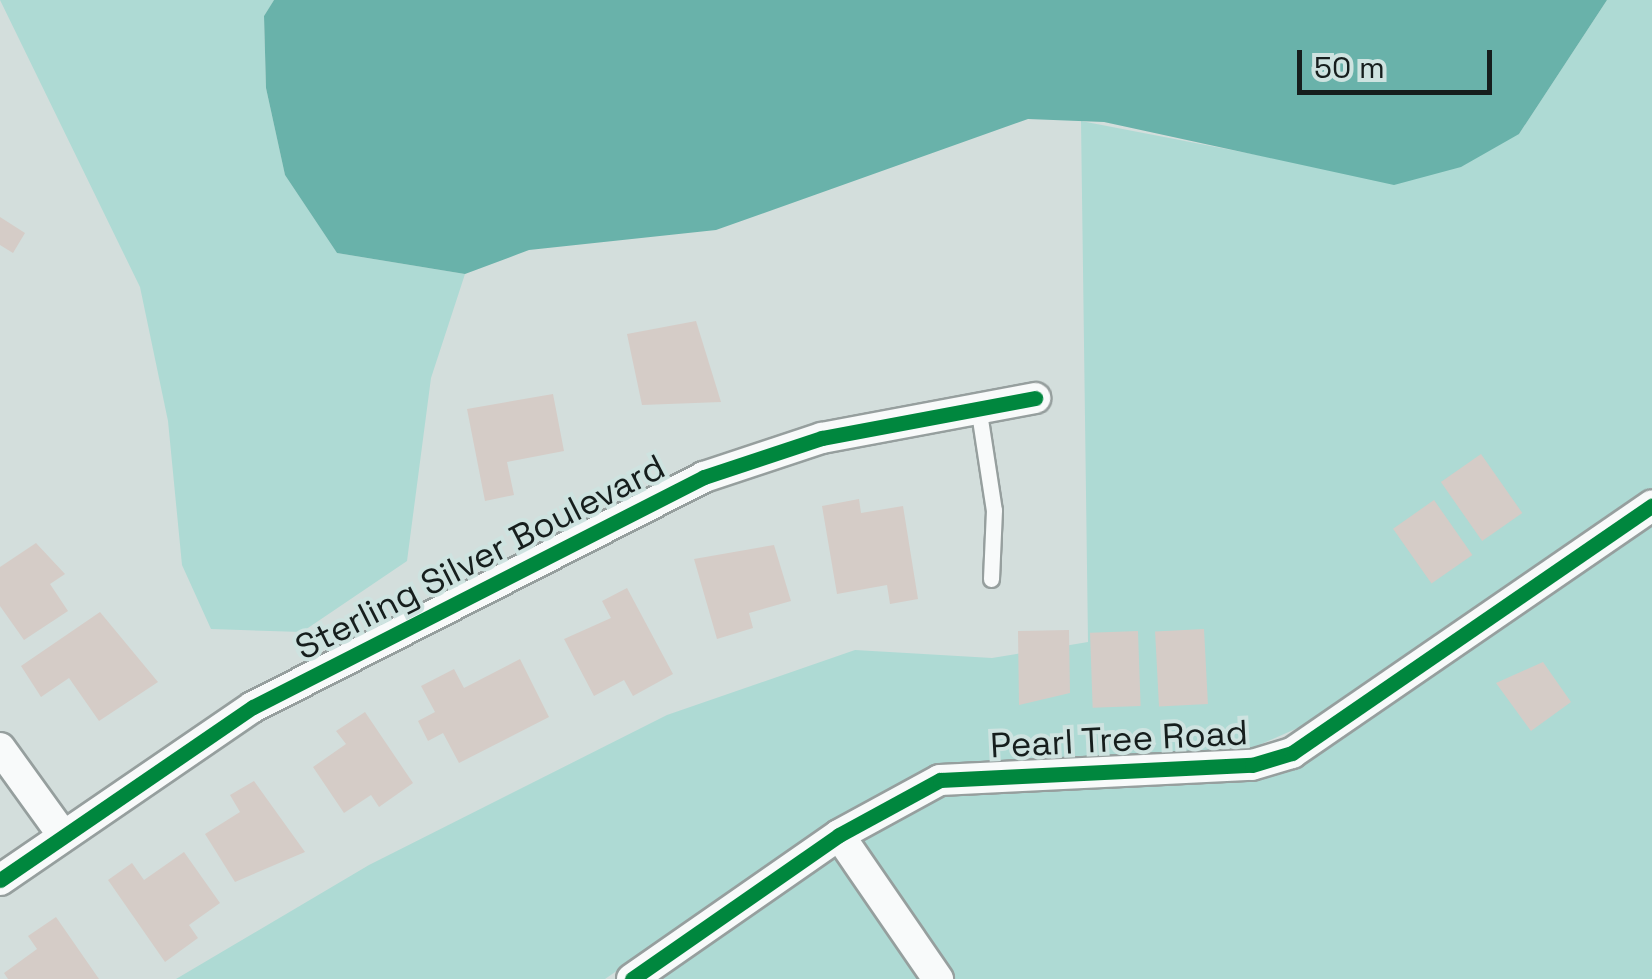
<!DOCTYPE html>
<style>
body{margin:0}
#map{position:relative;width:1652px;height:979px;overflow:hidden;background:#d3dedc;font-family:"Space Grotesk",sans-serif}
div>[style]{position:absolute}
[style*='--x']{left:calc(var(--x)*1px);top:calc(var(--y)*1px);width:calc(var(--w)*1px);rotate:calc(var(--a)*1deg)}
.green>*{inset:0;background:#aedad4}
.water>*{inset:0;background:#69b2aa}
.building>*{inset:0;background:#d5ccc7;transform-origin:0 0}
.roads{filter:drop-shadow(2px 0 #969f9e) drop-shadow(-2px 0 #969f9e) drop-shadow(0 2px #969f9e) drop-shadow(0 -2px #969f9e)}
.lane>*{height:15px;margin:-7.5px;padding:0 7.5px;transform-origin:7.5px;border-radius:7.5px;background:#f8fafa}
.street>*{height:30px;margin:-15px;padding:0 15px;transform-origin:15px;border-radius:15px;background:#f8fafa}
.cycleway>*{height:15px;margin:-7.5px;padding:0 7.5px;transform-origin:7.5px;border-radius:7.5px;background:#00873e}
span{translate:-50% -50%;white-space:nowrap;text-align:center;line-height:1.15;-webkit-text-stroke:8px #cee3e0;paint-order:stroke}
.street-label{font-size:35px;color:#161e1d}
.scale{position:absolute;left:1297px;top:50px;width:195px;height:45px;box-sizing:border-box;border:5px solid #161e1d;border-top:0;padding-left:12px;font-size:30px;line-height:35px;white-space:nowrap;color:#161e1d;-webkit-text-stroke:8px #cee3e0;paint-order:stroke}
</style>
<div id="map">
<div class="green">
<div style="clip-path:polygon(0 0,274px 0,264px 16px,266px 88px,285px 175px,337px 253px,465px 274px,431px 378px,407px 561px,302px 632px,211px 629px,182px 565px,168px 421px,140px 287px)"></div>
<div style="clip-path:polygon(1607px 0,1652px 0,1652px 488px,1336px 711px,1248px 750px,938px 765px,842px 815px,605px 979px,176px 979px,369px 865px,667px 715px,855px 650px,992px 658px,1088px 642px,1081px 121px,1299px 163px,1519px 134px)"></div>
<div style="clip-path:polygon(1652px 525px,1652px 979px,955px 979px,860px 840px,945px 795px,1254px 779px,1300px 767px)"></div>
<div style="clip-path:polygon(837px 855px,922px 979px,658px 979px)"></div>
</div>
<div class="water">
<div style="clip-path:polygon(274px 0,1607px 0,1519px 134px,1461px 167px,1394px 185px,1104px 122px,1028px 119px,716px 230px,529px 250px,465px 274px,337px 253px,285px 175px,266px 88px,264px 16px)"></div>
</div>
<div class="building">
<div style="clip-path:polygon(0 217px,25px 233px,13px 253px,0 245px)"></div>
<div style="clip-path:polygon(696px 321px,721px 402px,642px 405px,627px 334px)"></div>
<div style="clip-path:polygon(553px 394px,564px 451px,507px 462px,514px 495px,485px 501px,467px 409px)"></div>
<div style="left:1481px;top:454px;width:72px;height:49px;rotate:55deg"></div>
<div style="clip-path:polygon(859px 499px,861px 513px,903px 506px,918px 599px,890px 604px,887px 585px,837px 594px,822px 506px)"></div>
<div style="left:1434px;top:500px;width:67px;height:50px;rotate:55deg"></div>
<div style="clip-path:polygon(36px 543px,65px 574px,50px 584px,68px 611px,24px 640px,0 606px,0 567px)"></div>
<div style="clip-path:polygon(774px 545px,791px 601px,749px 613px,753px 628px,717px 639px,694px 559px)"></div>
<div style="clip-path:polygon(627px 588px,673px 674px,633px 696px,624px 680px,594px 696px,564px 639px,611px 618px,602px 601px)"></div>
<div style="clip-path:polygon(100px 612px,158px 682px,99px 721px,69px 678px,41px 697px,21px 666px)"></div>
<div style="left:1204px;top:629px;width:75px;height:49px;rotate:87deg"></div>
<div style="clip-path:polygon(1069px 630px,1070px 693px,1019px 705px,1018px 631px)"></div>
<div style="left:1138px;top:631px;width:75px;height:48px;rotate:88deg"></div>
<div style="clip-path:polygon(520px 659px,549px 717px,459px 763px,443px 733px,428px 741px,418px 721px,435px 712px,421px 686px,454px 669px,464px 688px)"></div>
<div style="clip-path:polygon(1543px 662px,1571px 702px,1531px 731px,1496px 683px)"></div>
<div style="clip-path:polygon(365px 712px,413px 783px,379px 807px,371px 795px,344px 813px,313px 767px,346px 744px,336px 731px)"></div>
<div style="clip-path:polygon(254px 781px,305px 852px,235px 882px,205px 834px,240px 812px,230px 795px)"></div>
<div style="clip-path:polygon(184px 852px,220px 903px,189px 925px,198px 938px,165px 962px,108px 880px,132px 863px,144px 880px)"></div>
<div style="clip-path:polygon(56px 917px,99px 979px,8px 979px,4px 973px,37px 949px,28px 936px)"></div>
</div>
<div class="roads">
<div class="lane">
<div style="--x:978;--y:406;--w:105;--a:81.3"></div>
<div style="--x:994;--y:510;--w:69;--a:92.5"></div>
</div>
<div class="street">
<div style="--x:0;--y:748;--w:106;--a:54.2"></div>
<div style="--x:839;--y:835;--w:175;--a:55.5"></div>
<div style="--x:0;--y:880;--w:306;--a:-34.4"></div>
<div style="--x:253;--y:707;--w:506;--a:-27.02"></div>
<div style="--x:704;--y:477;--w:124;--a:-18.3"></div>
<div style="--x:822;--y:438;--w:217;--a:-10.6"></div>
<div style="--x:632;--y:979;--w:252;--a:-34.8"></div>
<div style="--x:839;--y:835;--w:115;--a:-28.6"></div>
<div style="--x:940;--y:780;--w:312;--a:-2.8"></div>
<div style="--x:1252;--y:765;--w:42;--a:-16.7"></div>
<div style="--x:1292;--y:753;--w:437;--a:-34.5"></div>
</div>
</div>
<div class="cycleway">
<div style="--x:0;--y:880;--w:306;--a:-34.4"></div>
<div style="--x:253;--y:707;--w:506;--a:-27.02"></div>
<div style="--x:704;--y:477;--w:124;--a:-18.3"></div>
<div style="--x:822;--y:438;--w:217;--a:-10.6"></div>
<div style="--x:632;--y:979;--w:252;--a:-34.8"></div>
<div style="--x:839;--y:835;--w:115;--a:-28.6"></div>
<div style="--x:940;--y:780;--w:312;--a:-2.8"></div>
<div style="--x:1252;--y:765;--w:42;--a:-16.7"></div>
<div style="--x:1292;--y:753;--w:437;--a:-34.5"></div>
</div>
<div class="street-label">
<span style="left:480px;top:557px;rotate:-27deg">Sterling Silver Boulevard</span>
<span style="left:1119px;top:739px;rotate:-3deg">Pearl Tree Road</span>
</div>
<div class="scale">50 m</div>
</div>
